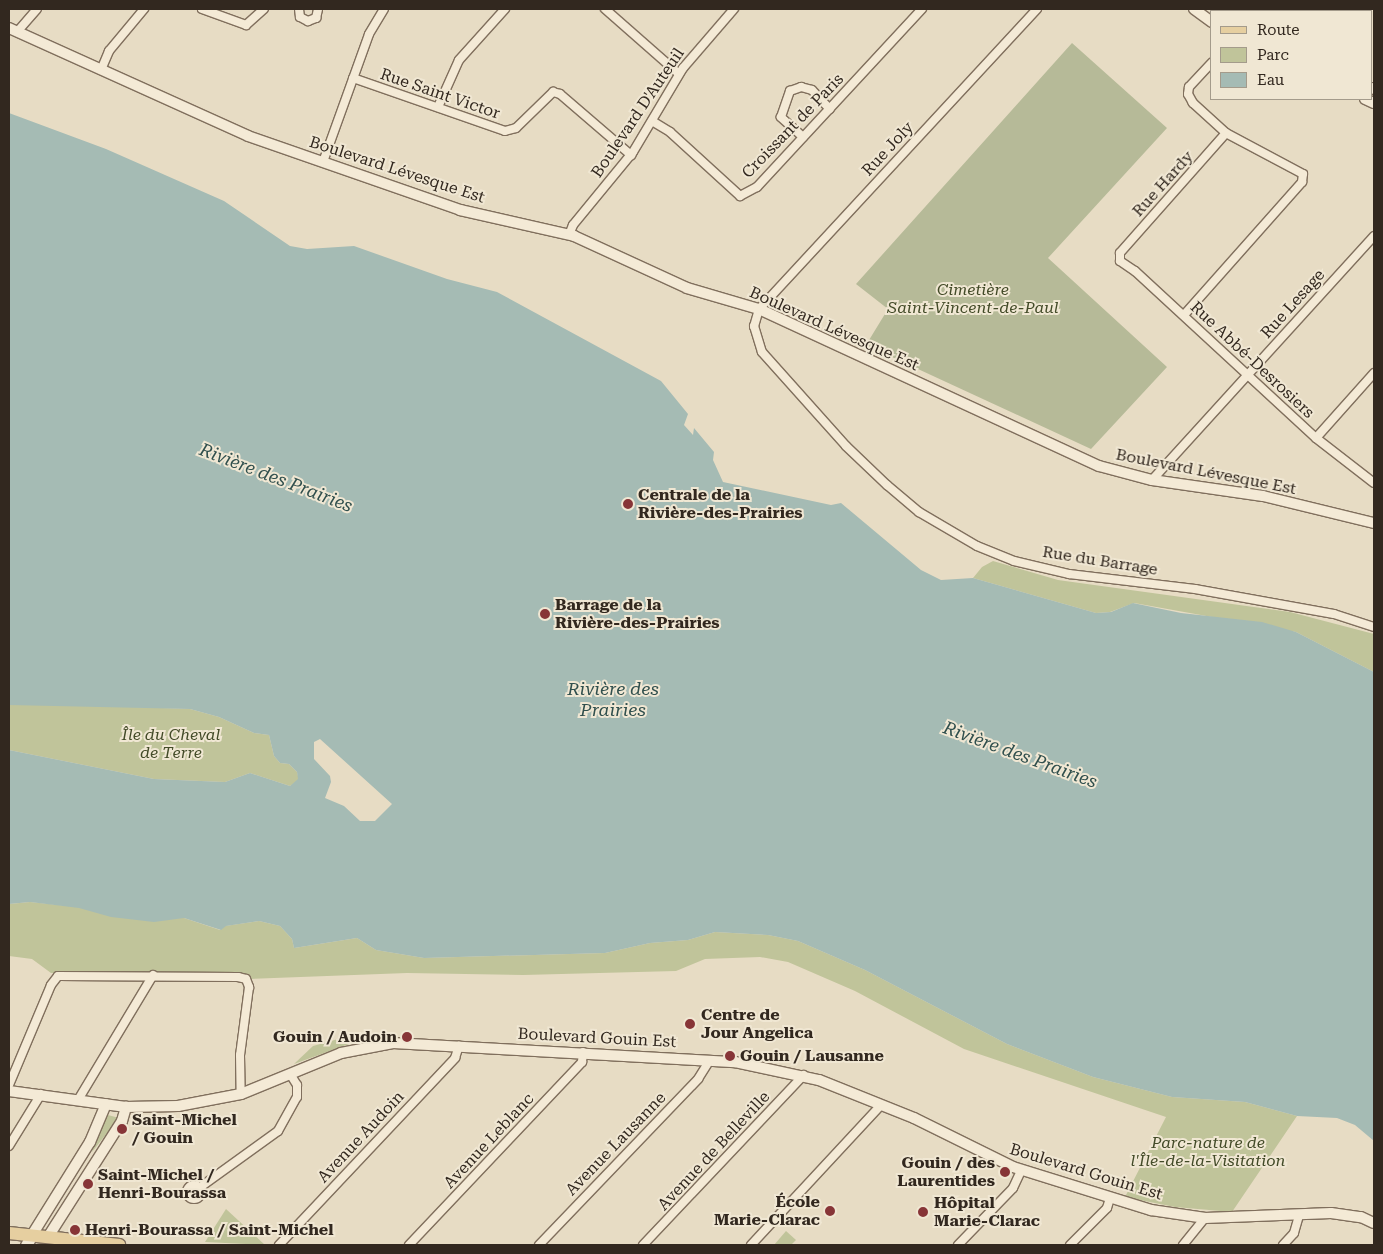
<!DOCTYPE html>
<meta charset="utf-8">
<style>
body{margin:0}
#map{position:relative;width:1383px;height:1254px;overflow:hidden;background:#e7dcc4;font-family:"Roboto Serif",serif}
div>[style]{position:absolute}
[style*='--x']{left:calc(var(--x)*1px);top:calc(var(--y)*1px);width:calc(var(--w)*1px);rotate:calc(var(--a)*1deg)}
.green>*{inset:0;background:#c0c49a}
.cemetery>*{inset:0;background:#b6ba98}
.water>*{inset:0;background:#a5bbb4}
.roads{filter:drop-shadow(1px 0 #806f5d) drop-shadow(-1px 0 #806f5d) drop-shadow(0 1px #806f5d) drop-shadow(0 -1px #806f5d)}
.minor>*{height:8px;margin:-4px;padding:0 4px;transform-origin:4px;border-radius:4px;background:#f4ead6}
.minor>.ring{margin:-4px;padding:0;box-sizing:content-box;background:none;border:8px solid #f4ead6;border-radius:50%}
.tertiary>*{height:10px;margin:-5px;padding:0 5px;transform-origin:5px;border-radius:5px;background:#f4ead6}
.secondary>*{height:11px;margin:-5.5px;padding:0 5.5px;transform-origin:5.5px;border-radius:5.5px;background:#f4ead6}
.primary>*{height:12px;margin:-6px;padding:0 6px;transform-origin:6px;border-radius:6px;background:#e6cfa0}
.dots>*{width:14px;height:14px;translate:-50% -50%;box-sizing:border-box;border:2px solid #f0e7d3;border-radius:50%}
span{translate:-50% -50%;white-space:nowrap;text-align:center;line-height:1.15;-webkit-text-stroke:4px #f0e7d3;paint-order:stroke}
.street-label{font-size:16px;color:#32281f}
.park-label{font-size:16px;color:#434b28;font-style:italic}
.poi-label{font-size:16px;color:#32281f;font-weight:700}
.left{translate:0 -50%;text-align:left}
.right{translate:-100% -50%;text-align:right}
.water-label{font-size:18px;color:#304f4d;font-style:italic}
.frame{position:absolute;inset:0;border:10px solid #32281f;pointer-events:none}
.legend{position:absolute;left:1210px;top:10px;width:162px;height:90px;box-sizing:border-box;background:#f0e7d3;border:1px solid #a49b8b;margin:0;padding:6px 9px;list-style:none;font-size:15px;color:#32281f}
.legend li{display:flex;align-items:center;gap:10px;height:25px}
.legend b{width:25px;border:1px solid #a49b8b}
</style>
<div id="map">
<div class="green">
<div style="clip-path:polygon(993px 561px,1058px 580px,1290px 612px,1374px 634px,1374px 672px,1296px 632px,1134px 603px,1110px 612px,1096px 613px,973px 578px,982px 567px)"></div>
<div style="clip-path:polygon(25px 703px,190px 709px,219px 717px,254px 733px,269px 735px,274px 756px,280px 763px,289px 764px,297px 772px,299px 780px,290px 786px,250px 773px,225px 782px,154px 779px,9px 750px,9px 705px)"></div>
<div style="clip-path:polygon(30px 902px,184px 918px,220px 930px,225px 926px,259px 921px,280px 926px,292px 939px,294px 948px,357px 938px,376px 950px,424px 958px,605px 953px,650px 943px,688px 940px,715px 932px,768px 935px,798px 941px,865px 970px,1007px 1044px,1093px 1077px,1172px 1097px,1245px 1102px,1297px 1116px,1232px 1212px,1175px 1207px,1125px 1197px,1166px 1117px,964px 1049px,855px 991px,788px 962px,760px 957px,705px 959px,676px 971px,523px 975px,407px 973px,246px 979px,51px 973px,32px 959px,9px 956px,9px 904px)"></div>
<div style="clip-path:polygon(338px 1039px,357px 1041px,294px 1064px,313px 1046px)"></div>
<div style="clip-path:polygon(108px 1115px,119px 1118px,92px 1152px,97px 1136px)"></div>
<div style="clip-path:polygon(226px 1209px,265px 1245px,205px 1242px)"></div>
<div style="clip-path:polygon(786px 1231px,796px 1240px,791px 1245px,774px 1245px)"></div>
</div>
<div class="cemetery">
<div style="clip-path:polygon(1072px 43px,1167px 128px,1048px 258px,1167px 367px,1091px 449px,866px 345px,888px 309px,856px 284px)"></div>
</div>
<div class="water">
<div style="clip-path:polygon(evenodd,9px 113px,106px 149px,224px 201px,290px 246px,307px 249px,354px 246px,447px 279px,497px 292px,661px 381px,688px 414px,684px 425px,693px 435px,694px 428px,714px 452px,713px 460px,723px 482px,831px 505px,841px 503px,921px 570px,941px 580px,973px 578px,1096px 613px,1111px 612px,1133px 603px,1181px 613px,1262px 622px,1296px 632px,1374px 672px,1374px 1141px,1355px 1125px,1337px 1118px,1297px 1116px,1245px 1102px,1172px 1097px,1093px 1077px,1007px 1044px,865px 970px,798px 941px,768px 935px,715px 932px,688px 940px,650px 943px,605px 953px,424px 958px,376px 950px,357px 938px,294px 948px,292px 939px,280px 926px,259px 921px,226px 926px,221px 930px,184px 918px,154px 922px,111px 917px,79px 908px,30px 902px,9px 904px,9px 750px,154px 779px,225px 782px,250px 773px,290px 786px,298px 779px,297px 772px,289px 764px,280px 763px,274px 756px,269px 735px,254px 733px,219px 717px,190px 709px,9px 705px,9px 113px,320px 739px,392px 804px,375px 821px,360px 821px,344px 806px,325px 798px,331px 782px,330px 776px,314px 759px,314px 742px,320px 739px)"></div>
</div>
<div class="roads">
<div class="minor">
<div style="--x:202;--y:9;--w:47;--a:20"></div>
<div style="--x:246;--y:25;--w:24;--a:-42"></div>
<div style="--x:299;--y:9;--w:8;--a:83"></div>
<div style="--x:300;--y:17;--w:9;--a:27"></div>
<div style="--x:308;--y:21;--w:9;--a:-21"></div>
<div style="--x:316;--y:18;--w:9;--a:-77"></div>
<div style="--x:605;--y:9;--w:98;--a:41.3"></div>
<div style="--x:1037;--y:9;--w:409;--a:132.8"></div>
<div style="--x:759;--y:309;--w:18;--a:106"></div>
<div style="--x:754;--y:326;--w:27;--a:73"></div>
<div style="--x:762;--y:352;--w:126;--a:48.2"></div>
<div style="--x:846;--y:446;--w:57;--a:43.6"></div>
<div style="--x:887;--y:485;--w:42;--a:40.2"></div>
<div style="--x:919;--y:512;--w:67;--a:30.4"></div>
<div style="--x:977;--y:546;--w:40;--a:22"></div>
<div style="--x:1014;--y:561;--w:57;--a:13.3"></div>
<div style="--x:1069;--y:574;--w:127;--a:6.8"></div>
<div style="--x:1195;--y:589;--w:141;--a:10.2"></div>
<div style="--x:1334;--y:614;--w:42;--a:18"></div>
<div style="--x:1330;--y:11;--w:2;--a:-63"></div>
<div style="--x:17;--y:32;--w:30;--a:-49"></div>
<div style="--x:101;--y:70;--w:21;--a:-67"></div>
<div style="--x:109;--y:51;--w:55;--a:-50.2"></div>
<div style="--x:353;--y:78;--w:161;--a:19.2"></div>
<div style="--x:505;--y:131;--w:11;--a:-15"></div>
<div style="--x:516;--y:128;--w:52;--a:-44.2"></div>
<div style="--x:553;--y:92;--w:7;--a:16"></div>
<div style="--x:560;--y:94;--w:94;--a:40.7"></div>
<div style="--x:438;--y:107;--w:51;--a:-65.9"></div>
<div style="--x:459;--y:60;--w:69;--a:-48"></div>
<div style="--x:652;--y:121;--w:21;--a:31"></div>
<div style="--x:670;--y:132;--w:95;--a:42.4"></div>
<div style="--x:740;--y:196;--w:19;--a:-28"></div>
<div style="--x:757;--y:187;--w:243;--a:-47.2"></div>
<div style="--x:1226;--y:133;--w:160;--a:131.5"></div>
<div style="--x:1120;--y:253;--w:8;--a:90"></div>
<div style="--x:1120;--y:261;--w:18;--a:34"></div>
<div style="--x:1135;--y:271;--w:246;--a:42.7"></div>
<div style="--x:1316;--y:438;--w:73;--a:37.8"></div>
<div style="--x:803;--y:137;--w:30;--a:-138"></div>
<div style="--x:781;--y:117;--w:28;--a:-71"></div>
<div style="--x:790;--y:91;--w:12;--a:-20"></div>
<div style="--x:801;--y:87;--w:11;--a:15"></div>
<div style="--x:812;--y:90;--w:26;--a:47"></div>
<div style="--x:323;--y:162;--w:136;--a:-70.2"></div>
<div style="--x:369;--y:34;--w:29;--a:-59"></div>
<div style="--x:569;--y:235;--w:11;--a:-68"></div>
<div style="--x:573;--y:225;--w:94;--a:-50.6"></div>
<div style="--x:633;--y:152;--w:98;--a:-59.2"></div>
<div style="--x:683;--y:68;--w:78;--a:-49.2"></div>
<div style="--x:1184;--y:315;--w:178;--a:-48.4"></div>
<div style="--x:1302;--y:182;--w:8;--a:-83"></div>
<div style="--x:1303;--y:174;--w:87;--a:-152"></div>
<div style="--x:1226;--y:133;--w:45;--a:-137.7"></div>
<div style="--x:1193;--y:103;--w:10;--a:-119"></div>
<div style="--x:1188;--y:94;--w:7;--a:-82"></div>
<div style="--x:1189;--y:87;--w:34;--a:-47"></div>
<div style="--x:1316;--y:438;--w:87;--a:-48.3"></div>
<div style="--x:1152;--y:480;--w:330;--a:-47.7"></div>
<div style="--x:9;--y:1085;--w:108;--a:-67.2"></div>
<div style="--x:51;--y:985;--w:11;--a:-52"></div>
<div style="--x:58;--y:976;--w:180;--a:0.3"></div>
<div style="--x:238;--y:977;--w:8;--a:14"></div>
<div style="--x:246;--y:979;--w:9;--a:69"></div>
<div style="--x:249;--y:987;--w:69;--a:97.5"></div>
<div style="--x:240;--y:1055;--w:39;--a:89"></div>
<div style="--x:78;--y:1100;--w:146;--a:-59"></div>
<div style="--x:9;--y:1146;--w:61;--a:-58.4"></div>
<div class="ring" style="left:187px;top:1185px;width:6px;height:6px"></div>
<div style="--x:199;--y:1188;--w:97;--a:-35.8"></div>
<div style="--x:278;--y:1131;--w:39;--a:-61"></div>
<div style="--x:297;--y:1097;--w:12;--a:-90"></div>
<div style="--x:297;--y:1085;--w:13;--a:-122"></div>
<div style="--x:279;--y:1245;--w:257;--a:-46.7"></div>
<div style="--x:455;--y:1058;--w:13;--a:-72"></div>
<div style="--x:409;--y:1245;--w:252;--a:-46.6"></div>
<div style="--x:582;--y:1062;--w:10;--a:-84"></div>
<div style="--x:539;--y:1245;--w:230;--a:-46.2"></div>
<div style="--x:698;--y:1079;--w:22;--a:-58"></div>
<div style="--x:643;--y:1245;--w:234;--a:-46.6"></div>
<div style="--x:751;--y:1245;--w:191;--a:-47.1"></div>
<div style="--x:958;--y:1245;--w:79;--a:-46"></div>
<div style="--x:1013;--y:1188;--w:19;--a:-65"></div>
<div style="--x:1070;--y:1245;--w:52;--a:-45"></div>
<div style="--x:1107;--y:1208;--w:10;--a:-73"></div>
<div style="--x:1183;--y:1245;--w:35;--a:-51"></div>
<div style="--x:1283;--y:1245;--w:16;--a:-47"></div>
<div style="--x:1294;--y:1233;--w:19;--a:-74"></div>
</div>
<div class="tertiary">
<div style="--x:1194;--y:9;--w:22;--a:36"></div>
<div style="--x:1216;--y:9;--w:4;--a:27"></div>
<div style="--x:9;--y:28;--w:262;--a:24.3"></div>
<div style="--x:248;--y:136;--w:225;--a:19.2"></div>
<div style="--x:460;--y:210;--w:117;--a:12.8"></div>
<div style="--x:574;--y:236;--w:124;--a:24.7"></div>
<div style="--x:687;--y:288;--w:75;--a:16.3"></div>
<div style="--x:759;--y:309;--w:374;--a:24.8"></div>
<div style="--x:1099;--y:466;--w:55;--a:14.8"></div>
<div style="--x:1152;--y:480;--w:112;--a:8.2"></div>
<div style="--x:1263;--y:496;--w:114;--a:13.7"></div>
<div style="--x:1372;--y:88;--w:2;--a:27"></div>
<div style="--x:1365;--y:99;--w:10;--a:24"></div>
<div style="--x:9;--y:1091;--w:118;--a:7.8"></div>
<div style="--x:126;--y:1107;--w:52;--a:-1.1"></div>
<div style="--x:178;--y:1106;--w:64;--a:-10.8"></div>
<div style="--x:241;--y:1094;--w:108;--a:-22.3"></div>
<div style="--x:341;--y:1053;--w:53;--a:-10.9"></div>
<div style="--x:393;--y:1043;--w:343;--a:3.2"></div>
<div style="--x:735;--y:1062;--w:86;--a:12.1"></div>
<div style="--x:819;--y:1080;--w:102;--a:21.8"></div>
<div style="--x:914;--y:1118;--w:110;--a:26.3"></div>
<div style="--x:1013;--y:1167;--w:145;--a:17.3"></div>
<div style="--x:1151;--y:1210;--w:55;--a:8.4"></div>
<div style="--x:1205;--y:1218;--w:126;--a:-2.3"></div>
<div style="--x:1331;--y:1213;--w:30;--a:8"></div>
<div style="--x:1361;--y:1217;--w:14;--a:25"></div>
<div style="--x:32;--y:1235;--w:110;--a:-58.1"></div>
<div style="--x:90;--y:1142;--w:41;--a:-67.2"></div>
<div style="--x:48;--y:1237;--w:138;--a:-57.5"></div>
<div style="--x:122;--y:1121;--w:15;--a:-74"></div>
</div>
<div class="secondary">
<div style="--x:26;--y:1245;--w:12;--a:-59"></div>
</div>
<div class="primary">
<div style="--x:9;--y:1233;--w:111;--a:6.2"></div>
</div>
</div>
<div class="dots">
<div style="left:628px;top:504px;background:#873537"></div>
<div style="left:545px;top:614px;background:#873537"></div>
<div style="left:690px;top:1024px;background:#873537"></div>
<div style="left:407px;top:1037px;background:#873537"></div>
<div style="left:730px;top:1056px;background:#873537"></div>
<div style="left:122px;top:1129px;background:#873537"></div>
<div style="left:1005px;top:1172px;background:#873537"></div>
<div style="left:88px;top:1184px;background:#873537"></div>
<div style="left:830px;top:1211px;background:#873537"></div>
<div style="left:923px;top:1212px;background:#873537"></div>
<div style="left:75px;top:1230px;background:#873537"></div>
</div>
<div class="street-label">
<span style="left:440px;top:94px;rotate:19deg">Rue Saint Victor</span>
<span style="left:638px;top:113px;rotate:-56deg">Boulevard D'Auteuil</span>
<span style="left:793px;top:126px;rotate:-46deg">Croissant de Paris</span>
<span style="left:888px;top:149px;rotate:-47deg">Rue Joly</span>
<span style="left:397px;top:170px;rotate:18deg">Boulevard Lévesque Est</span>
<span style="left:1163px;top:184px;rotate:-48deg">Rue Hardy</span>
<span style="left:1293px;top:304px;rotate:-48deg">Rue Lesage</span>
<span style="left:834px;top:329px;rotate:24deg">Boulevard Lévesque Est</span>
<span style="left:1252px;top:360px;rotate:43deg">Rue Abbé-Desrosiers</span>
<span style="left:1206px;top:472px;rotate:11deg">Boulevard Lévesque Est</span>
<span style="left:1100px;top:561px;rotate:9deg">Rue du Barrage</span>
<span style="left:597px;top:1038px;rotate:3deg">Boulevard Gouin Est</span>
<span style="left:361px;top:1137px;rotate:-47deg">Avenue Audoin</span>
<span style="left:489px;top:1141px;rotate:-47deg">Avenue Leblanc</span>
<span style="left:616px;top:1144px;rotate:-46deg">Avenue Lausanne</span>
<span style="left:714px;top:1151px;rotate:-47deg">Avenue de Belleville</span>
<span style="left:1086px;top:1172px;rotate:17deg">Boulevard Gouin Est</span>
</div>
<div class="park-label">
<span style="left:973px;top:299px">Cimetière<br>Saint-Vincent-de-Paul</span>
<span style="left:171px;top:744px">Île du Cheval<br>de Terre</span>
<span style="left:1208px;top:1152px">Parc-nature de<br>l'Île-de-la-Visitation</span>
</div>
<div class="poi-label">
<span class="left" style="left:638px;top:504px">Centrale de la<br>Rivière-des-Prairies</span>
<span class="left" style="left:555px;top:614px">Barrage de la<br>Rivière-des-Prairies</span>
<span class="left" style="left:701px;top:1024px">Centre de<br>Jour Angelica</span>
<span class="right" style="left:397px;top:1037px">Gouin / Audoin</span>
<span class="left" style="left:740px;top:1056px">Gouin / Lausanne</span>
<span class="left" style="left:132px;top:1129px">Saint-Michel<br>/ Gouin</span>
<span class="right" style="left:995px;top:1172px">Gouin / des<br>Laurentides</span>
<span class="left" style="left:98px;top:1184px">Saint-Michel /<br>Henri-Bourassa</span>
<span class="right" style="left:820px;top:1211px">École<br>Marie-Clarac</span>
<span class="left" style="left:934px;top:1212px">Hôpital<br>Marie-Clarac</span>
<span class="left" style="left:85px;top:1230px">Henri-Bourassa / Saint-Michel</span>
</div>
<div class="water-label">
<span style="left:276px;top:478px;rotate:21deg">Rivière des Prairies</span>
<span style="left:613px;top:700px">Rivière des<br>Prairies</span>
<span style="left:1020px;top:755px;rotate:20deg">Rivière des Prairies</span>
</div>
<div class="frame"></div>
<ul class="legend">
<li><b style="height:6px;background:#e6cfa0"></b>Route</li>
<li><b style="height:14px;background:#c0c49a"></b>Parc</li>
<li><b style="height:14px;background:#a5bbb4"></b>Eau</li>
</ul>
</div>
